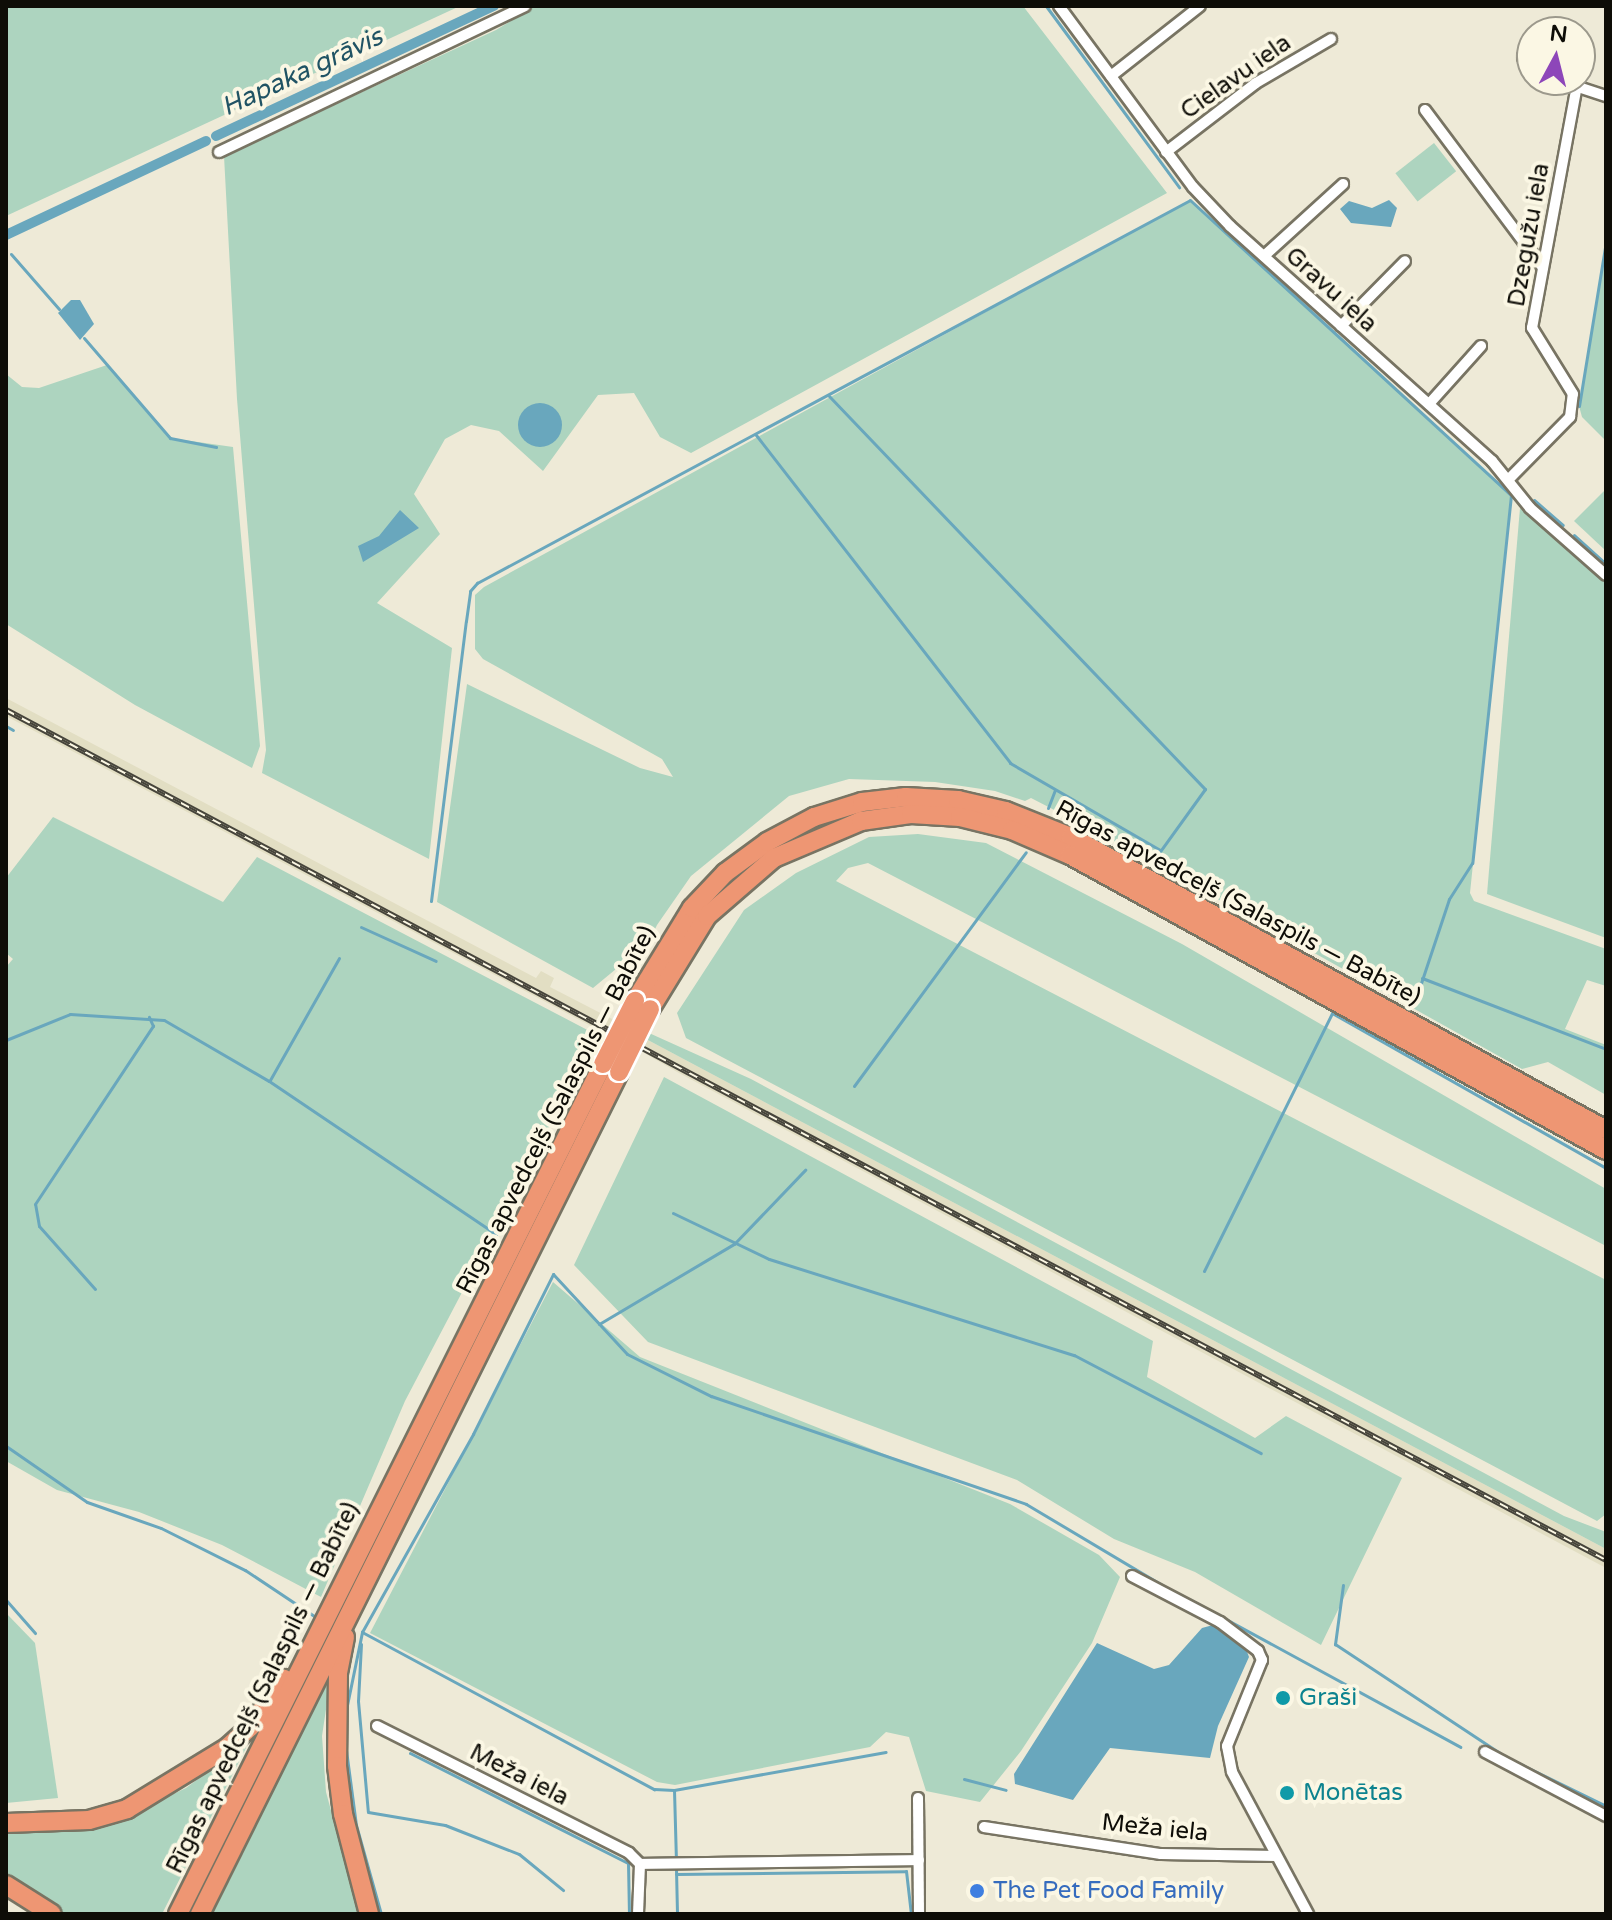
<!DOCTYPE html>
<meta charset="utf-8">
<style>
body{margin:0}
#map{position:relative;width:1612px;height:1920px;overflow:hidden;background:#eeead7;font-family:"Varela Round",sans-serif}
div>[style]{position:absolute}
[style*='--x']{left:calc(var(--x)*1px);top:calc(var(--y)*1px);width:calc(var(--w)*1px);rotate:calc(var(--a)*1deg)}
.built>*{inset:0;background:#e2dec3}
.green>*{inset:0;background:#add4bf;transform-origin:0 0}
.water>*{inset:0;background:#69a7bd}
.round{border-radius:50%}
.stream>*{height:3px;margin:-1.5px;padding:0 1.5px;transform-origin:1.5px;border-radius:1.5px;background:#69a7bd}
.canal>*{height:10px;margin:-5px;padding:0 5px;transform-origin:5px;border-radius:5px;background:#69a7bd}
.roads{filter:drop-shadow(2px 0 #787463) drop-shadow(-2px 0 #787463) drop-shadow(0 2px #787463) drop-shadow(0 -2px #787463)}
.minor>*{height:10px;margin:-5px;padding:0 5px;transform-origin:5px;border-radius:5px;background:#fff}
.trunk>*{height:18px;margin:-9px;padding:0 9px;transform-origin:9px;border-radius:9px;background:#ee9673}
.rail>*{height:6px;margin-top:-3px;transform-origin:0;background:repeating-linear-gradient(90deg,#fbf7e4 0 9px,#46443b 0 18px);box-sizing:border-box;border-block:2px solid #46443b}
.bridges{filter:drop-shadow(2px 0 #fff) drop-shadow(-2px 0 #fff) drop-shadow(0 2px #fff) drop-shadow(0 -2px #fff)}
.trunk-bridge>*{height:18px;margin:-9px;padding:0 9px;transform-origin:9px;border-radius:9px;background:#ee9673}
.dots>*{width:22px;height:22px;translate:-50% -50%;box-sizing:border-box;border:4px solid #fbf7e4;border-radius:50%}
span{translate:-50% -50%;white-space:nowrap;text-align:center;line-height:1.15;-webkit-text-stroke:8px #fbf7e4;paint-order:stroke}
.street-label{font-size:24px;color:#0e0d07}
.culture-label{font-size:24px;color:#0d838f}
.left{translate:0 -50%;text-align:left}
.shop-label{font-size:24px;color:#366cbe}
.water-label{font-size:26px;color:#205364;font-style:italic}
.frame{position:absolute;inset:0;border:8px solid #0e0d07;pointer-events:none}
.north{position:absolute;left:1516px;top:16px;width:80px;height:80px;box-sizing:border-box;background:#fbf7e4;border:2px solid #9c998c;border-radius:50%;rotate:7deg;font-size:22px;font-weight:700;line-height:32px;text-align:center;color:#0e0d07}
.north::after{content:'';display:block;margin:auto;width:28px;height:36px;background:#8d46b9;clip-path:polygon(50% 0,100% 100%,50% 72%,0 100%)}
</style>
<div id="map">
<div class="built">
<div style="clip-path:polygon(6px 698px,536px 978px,541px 971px,554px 978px,550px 987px,616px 1021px,608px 1035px,6px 716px)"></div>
<div style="clip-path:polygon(646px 1039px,1606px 1549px,1606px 1568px,679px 1073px,639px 1050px)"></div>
</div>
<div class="green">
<div style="clip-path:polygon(6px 6px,460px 6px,6px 216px)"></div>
<div style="clip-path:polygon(535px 6px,1023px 6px,1167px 193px,691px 453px,660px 437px,634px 393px,598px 395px,543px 471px,499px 431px,471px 425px,445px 439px,414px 494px,440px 534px,377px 603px,452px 648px,429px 859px,262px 773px,266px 750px,237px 399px,224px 156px,496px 30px)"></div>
<div style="left:1434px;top:143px;width:36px;height:49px;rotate:52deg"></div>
<div style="clip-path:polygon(1190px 200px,1511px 495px,1470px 893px,1474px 901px,1606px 949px,1606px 986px,1587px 980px,1565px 1029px,1606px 1045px,1606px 1095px,1548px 1062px,1522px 1069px,1103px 835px,1031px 798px,1025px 801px,995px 791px,935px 782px,849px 779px,789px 796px,691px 876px,657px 925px,631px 979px,616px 969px,593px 988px,437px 902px,467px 684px,640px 768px,673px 777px,662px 759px,483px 659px,475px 649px,475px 595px,484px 587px)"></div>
<div style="clip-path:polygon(1606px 242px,1606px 441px,1582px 417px,1579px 406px)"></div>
<div style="clip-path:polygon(107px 365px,170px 438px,233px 447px,260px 746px,252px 768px,135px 705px,6px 624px,6px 374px,22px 387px,39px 388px)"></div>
<div style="clip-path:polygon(1606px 489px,1606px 551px,1574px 521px)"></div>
<div style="clip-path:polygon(1520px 508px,1606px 583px,1606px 938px,1487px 894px)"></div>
<div style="clip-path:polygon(53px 817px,223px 902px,257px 857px,597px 1035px,405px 1401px,321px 1597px,222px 1545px,139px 1512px,57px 1490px,6px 1461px,6px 967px,13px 959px,6px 953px,6px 878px)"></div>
<div style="clip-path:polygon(918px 834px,986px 843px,1182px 944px,1606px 1189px,1606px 1246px,868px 863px,848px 868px,836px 881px,1606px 1280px,1606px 1514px,1597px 1521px,686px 1038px,677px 1013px,744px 910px,796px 873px,869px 837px)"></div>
<div style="clip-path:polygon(649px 1033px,751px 1079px,1564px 1516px,1606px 1532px,1606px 1549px,646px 1039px)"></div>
<div style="clip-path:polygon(664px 1077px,1153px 1341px,1147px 1377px,1255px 1438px,1286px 1416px,1402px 1478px,1321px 1645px,1195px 1572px,1114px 1539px,1017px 1480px,648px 1342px,574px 1265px)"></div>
<div style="clip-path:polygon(553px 1282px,640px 1357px,1010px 1504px,1099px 1555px,1120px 1577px,1092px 1643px,1021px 1751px,980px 1802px,926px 1791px,909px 1737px,886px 1732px,870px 1747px,675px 1785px,657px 1782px,370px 1633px)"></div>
<div style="clip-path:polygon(6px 1613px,35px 1643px,58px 1798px,6px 1803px)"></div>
<div style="clip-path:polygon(332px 1669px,322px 1736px,326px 1792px,359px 1914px,210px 1914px)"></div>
<div style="clip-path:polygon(250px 1740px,162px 1914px,61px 1914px,6px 1877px,6px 1830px,129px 1815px,186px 1788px)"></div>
</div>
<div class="water">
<div style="clip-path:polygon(1389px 200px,1397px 208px,1391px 227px,1351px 223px,1340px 209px,1349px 201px,1372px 208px)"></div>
<div style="clip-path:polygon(71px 300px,80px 300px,94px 324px,80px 340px,58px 313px)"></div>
<div class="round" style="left:518px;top:403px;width:44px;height:44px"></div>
<div style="clip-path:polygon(400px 510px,419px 528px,363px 562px,358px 546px,379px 536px)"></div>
<div style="clip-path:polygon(1213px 1625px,1245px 1646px,1249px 1657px,1218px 1726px,1210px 1758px,1110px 1748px,1073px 1800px,1015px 1784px,1014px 1774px,1097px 1643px,1154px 1669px,1169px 1665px,1202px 1628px)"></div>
</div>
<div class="stream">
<div style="--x:1046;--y:6;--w:225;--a:53.7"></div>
<div style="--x:11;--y:254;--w:73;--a:48.9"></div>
<div style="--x:84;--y:338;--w:132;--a:49.3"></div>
<div style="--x:170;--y:438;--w:47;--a:11.1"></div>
<div style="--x:829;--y:396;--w:544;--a:46.27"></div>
<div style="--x:1205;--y:789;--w:84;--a:125.8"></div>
<div style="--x:1579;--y:406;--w:166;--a:-80.7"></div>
<div style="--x:756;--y:435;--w:415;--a:52.2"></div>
<div style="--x:1010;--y:763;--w:173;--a:30.1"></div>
<div style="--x:1534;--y:500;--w:38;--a:41"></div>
<div style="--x:1574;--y:535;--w:43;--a:42.2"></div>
<div style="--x:6;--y:726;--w:8;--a:30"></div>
<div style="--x:1048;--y:808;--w:19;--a:-69"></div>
<div style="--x:431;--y:901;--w:282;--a:-82.9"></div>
<div style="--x:466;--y:621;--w:30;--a:-82"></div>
<div style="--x:470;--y:591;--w:11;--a:-49"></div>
<div style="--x:477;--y:583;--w:809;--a:-28.24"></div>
<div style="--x:1190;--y:200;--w:436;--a:42.6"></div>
<div style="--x:1511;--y:495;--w:370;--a:96"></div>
<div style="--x:1472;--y:863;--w:43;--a:122.6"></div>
<div style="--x:1449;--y:899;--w:111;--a:108.4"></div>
<div style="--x:361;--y:927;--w:82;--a:24.4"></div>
<div style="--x:1422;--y:978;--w:197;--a:21.1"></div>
<div style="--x:6;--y:1040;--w:69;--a:-22.1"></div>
<div style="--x:70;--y:1014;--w:94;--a:3.7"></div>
<div style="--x:164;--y:1020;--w:121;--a:30.2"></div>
<div style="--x:269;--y:1081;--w:274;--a:34"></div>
<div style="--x:270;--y:1080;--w:140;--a:-60.5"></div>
<div style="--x:854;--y:1086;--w:290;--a:-53.7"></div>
<div style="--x:673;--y:1213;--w:106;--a:25.6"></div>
<div style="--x:769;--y:1259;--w:320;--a:17.5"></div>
<div style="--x:1074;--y:1355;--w:211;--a:27.7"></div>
<div style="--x:1204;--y:1271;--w:288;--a:-63.6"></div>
<div style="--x:1332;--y:1013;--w:315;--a:29.5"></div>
<div style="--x:95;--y:1289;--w:84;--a:-131.6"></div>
<div style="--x:39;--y:1226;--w:22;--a:-100"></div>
<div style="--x:35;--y:1204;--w:214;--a:-56.5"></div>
<div style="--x:153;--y:1026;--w:10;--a:-114"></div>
<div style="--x:599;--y:1324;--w:157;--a:-30.7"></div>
<div style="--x:734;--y:1244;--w:103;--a:-46.2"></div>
<div style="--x:6;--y:1446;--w:98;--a:34.7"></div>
<div style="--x:87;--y:1502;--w:78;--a:19.4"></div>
<div style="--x:161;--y:1528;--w:94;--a:26.6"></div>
<div style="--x:245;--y:1570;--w:83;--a:33.7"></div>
<div style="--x:1343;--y:1585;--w:60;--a:97.7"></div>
<div style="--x:1335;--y:1644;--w:203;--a:33.5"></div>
<div style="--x:1504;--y:1756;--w:114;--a:26.1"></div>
<div style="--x:1189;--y:1599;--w:309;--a:28.6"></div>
<div style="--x:6;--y:1600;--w:44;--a:48.7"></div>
<div style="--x:362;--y:1632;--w:332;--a:28.3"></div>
<div style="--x:654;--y:1789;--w:20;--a:3"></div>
<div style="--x:674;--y:1790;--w:215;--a:-10.2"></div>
<div style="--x:361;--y:1644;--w:57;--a:93"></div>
<div style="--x:358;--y:1701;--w:111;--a:84.9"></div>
<div style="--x:368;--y:1812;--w:78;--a:9.6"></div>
<div style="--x:445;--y:1825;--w:79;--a:21.4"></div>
<div style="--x:519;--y:1854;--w:57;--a:39.3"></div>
<div style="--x:346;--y:1710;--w:80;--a:-78.4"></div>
<div style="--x:362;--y:1632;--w:227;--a:-60.7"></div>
<div style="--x:473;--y:1434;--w:179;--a:-63.4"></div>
<div style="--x:553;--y:1274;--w:109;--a:47.2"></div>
<div style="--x:627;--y:1354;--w:94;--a:26.6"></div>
<div style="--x:711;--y:1396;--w:333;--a:18.9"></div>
<div style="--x:1026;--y:1504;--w:176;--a:30.8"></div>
<div style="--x:346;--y:1750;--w:76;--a:82.4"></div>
<div style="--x:356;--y:1825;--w:92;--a:74.3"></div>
<div style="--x:410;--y:1753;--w:244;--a:26.8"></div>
<div style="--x:628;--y:1863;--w:51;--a:88.9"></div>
<div style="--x:964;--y:1779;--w:43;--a:14.7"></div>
<div style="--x:674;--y:1790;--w:71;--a:88.4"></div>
<div style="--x:676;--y:1869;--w:45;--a:88.7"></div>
<div style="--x:676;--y:1874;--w:230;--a:-0.7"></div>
<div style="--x:906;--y:1871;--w:43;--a:83.4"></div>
</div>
<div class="canal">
<div style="--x:216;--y:136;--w:307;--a:-25.1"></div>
<div style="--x:6;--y:235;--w:221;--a:-25.2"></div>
</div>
<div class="roads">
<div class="minor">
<div style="--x:1059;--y:6;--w:225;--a:53.5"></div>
<div style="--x:1193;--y:187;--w:54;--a:46.5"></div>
<div style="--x:1230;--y:226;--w:352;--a:41.9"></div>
<div style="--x:1492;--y:461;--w:60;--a:51"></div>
<div style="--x:1530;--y:508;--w:101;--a:41.4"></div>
<div style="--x:1532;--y:51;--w:11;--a:146"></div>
<div style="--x:1523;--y:57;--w:14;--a:51"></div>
<div style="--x:1111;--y:76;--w:113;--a:-38.2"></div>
<div style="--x:1557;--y:80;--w:52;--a:18.1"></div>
<div style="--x:1425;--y:110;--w:197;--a:53.2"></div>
<div style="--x:219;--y:152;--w:339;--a:-25.5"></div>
<div style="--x:1166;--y:152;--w:113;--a:-37.5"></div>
<div style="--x:1256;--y:83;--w:87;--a:-30.4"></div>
<div style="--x:1264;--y:256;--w:107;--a:-42.3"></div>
<div style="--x:1341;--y:326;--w:91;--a:-45.4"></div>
<div style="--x:1429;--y:404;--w:78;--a:-48.1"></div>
<div style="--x:1510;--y:478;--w:86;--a:-45.5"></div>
<div style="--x:1570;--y:417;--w:23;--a:-83"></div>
<div style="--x:1573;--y:394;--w:78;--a:-121.8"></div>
<div style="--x:1532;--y:328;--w:242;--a:-79.5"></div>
<div style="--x:1132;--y:1576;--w:99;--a:27.6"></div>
<div style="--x:1220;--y:1622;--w:48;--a:37.3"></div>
<div style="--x:1258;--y:1651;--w:10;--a:66"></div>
<div style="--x:1262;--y:1660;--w:93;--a:112.1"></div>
<div style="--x:1227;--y:1746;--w:26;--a:79"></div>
<div style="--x:1232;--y:1772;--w:161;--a:61.8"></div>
<div style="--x:377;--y:1726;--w:282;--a:26.7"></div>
<div style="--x:629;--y:1853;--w:16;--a:45"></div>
<div style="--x:1485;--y:1752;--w:137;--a:27.9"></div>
<div style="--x:918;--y:1798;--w:116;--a:89.5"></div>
<div style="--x:984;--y:1827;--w:179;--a:8.7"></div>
<div style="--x:1161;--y:1854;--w:115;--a:1"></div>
<div style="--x:638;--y:1914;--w:50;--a:-87.7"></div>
<div style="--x:640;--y:1864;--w:279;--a:-0.8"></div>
</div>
<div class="trunk">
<div style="--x:635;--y:1001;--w:109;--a:-58.5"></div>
<div style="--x:692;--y:908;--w:48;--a:-46.7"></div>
<div style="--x:725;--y:873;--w:52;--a:-36.4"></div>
<div style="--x:767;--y:842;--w:53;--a:-28"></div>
<div style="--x:814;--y:817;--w:50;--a:-17.4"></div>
<div style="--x:862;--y:802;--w:44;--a:-6.5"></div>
<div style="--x:906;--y:797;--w:52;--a:3.3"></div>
<div style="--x:958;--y:800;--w:49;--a:12.9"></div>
<div style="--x:1006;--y:811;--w:70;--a:21.8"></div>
<div style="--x:1071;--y:837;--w:610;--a:28.71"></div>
<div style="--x:650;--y:1009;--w:109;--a:-58.5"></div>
<div style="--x:707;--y:916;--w:89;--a:-40.9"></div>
<div style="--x:774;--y:858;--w:95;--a:-23"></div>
<div style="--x:861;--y:821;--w:50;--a:-8"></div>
<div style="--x:911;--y:814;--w:49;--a:3.5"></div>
<div style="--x:960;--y:817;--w:54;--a:14"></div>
<div style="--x:1012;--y:830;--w:63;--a:23.3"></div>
<div style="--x:1070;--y:855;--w:612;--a:28.83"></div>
<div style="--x:345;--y:1637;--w:36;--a:101"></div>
<div style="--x:338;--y:1672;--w:94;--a:90.6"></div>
<div style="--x:337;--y:1766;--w:48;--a:82.9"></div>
<div style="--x:343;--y:1814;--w:103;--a:75.4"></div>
<div style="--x:6;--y:1823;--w:83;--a:-2.1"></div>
<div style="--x:89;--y:1820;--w:40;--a:-16"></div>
<div style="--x:127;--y:1809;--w:119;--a:-31.5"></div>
<div style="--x:228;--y:1747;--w:30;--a:-42"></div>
<div style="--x:250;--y:1727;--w:59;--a:-54.7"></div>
<div style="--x:6;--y:1885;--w:54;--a:32.2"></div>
<div style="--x:178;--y:1914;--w:950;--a:-63.43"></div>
<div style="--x:200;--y:1914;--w:940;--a:-63.54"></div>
</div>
</div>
<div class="rail">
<div style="--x:6;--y:710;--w:1812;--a:27.98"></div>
</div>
<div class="bridges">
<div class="trunk-bridge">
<div style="--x:603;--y:1064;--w:71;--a:-63.1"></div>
<div style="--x:619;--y:1072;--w:70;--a:-63.8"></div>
</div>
</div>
<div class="dots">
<div style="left:1283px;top:1698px;background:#0f9aa8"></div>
<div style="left:1287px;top:1793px;background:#0f9aa8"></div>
<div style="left:977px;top:1891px;background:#3f7fe0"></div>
</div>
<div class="street-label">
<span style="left:1236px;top:77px;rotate:-35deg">Cielavu iela</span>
<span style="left:1529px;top:235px;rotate:-80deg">Dzegužu iela</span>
<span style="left:1331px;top:290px;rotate:42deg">Gravu iela</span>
<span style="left:1238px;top:903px;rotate:28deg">Rīgas apvedceļš (Salaspils — Babīte)</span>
<span style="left:556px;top:1110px;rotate:-63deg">Rīgas apvedceļš (Salaspils — Babīte)</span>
<span style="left:263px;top:1688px;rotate:-64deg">Rīgas apvedceļš (Salaspils — Babīte)</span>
<span style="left:519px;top:1775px;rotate:27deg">Meža iela</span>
<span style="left:1155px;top:1828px;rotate:6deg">Meža iela</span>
</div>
<div class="culture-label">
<span class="left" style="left:1299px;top:1698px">Graši</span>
<span class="left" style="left:1303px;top:1793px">Monētas</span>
</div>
<div class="shop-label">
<span class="left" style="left:993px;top:1891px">The Pet Food Family</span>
</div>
<div class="water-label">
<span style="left:302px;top:72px;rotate:-25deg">Hapaka grāvis</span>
</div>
<div class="frame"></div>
<div class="north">N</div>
</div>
